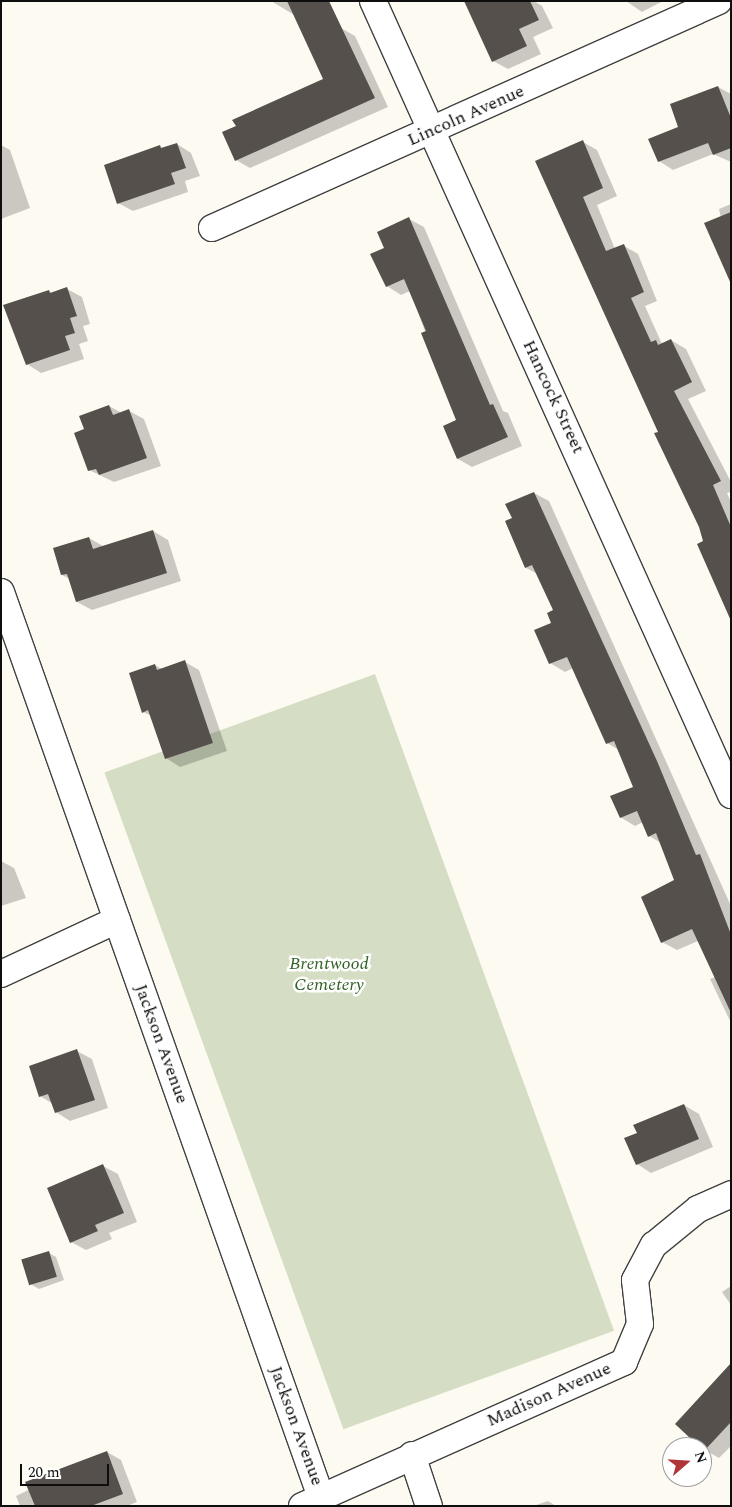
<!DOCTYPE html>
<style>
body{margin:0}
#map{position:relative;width:732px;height:1507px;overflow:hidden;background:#fdfbf1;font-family:Spectral,serif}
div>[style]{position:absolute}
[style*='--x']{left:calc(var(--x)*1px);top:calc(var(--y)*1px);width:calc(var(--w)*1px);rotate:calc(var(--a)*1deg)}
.cemetery>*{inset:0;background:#d5dec4;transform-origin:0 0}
.shadow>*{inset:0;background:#0003}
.building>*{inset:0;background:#56504c;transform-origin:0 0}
.roads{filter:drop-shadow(1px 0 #414141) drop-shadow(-1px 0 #414141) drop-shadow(0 1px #414141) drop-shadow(0 -1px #414141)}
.minor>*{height:26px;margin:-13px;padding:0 13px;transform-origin:13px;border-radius:13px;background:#fff}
span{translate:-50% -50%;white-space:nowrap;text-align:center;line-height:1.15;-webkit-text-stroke:5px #fff;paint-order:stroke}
.street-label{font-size:18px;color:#0e0e0e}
.park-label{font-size:18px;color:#306025;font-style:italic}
.frame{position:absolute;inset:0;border:2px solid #0e0e0e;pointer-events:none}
.north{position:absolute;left:662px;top:1437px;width:50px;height:50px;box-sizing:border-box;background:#fff;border:1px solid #9f9f9f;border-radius:50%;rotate:71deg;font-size:14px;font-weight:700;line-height:20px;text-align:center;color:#0e0e0e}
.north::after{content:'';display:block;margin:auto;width:18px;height:22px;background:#b03538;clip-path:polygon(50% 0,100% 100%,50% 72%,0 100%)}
.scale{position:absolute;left:20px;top:1464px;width:89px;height:22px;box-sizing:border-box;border:2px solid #0e0e0e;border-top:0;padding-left:6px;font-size:15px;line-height:18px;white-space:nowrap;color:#0e0e0e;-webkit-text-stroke:4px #fff;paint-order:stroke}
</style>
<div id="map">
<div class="cemetery">
<div style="left:375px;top:674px;width:699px;height:288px;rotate:70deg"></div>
</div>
<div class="shadow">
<div style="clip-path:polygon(271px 1px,322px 1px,341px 28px,355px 36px,388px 107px,250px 168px,236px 160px,325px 79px,296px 16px)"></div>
<div style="clip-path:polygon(520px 1px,534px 1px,542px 6px,553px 28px,533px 37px,541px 54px,508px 69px,493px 61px)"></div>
<div style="clip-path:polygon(626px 1px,663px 1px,642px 12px)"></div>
<div style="clip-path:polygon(718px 87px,731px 94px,731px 162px,713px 154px,673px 170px,659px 161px,680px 128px)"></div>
<div style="clip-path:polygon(583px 142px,597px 150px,617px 196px,597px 205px,615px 249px,624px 246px,638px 254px,657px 301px,645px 306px,662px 344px,671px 340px,686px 349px,706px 391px,688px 399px,731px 482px,731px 492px,727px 493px,731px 502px,731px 600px,660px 432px,536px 162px)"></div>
<div style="clip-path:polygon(177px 144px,191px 153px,200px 176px,185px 181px,188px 192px,133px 211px,118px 203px,160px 147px,164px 149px)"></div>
<div style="clip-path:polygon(1px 145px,10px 150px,30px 208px,1px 219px)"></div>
<div style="clip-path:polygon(731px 204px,731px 264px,719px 209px)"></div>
<div style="clip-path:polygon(409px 219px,424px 227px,503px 411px,508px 413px,522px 446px,472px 467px,458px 459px,458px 420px,410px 291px,401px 295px,387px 286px,385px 249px)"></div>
<div style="clip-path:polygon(67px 289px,82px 297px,90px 324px,83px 326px,88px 341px,79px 344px,84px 359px,41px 373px,27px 364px,49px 291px,53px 294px)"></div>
<div style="clip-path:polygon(109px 406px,122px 413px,129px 411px,144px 419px,161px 466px,114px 482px,89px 470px,86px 430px)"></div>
<div style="clip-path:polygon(534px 493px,549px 501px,731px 906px,731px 1023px,710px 979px,715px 977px,698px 941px,677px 950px,662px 942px,675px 881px,661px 843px,649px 836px,643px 822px,635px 826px,620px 817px,635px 787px,619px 750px,607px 743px,573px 668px,565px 672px,550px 663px,554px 611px,538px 574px,526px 568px,513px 519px)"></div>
<div style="clip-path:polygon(153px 531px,168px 540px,181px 581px,92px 610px,77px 602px,70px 579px,62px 575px,89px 538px,103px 546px)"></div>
<div style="clip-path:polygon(185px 662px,199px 670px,227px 751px,180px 767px,166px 758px,152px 716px,143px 712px,155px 665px,162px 669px)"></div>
<div style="clip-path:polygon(1px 861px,14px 868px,26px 898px,1px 906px)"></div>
<div style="clip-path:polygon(77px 1051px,92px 1059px,108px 1108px,70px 1121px,56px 1112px,53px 1104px,40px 1096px)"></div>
<div style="clip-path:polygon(684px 1105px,699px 1114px,713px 1147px,651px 1173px,637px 1164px)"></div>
<div style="clip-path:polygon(103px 1166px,118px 1174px,137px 1222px,109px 1233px,112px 1239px,86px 1250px,71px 1242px)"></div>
<div style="clip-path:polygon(49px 1253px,56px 1257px,64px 1280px,39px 1289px,32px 1285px)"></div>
<div style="clip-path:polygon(731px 1286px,731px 1305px,722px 1292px)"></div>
<div style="clip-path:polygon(731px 1381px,731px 1446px,719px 1458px,705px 1450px)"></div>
<div style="clip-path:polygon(107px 1452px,121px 1460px,137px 1502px,127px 1506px,20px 1506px,16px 1496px)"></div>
<div style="clip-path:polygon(548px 1501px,556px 1506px,533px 1506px)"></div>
</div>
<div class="building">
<div style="clip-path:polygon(287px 1px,329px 1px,375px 98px,235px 161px,222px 132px,236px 126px,232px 120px,323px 79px)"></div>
<div style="clip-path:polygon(464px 1px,530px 1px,539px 20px,519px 29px,527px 46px,492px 62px)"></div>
<div style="clip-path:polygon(718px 86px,731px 118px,731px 148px,713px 155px,708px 143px,658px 162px,648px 139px,678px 127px,670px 104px)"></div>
<div style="clip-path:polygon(583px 140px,603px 188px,583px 197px,606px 251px,624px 244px,644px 292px,631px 298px,651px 342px,656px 340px,658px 345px,671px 339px,692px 382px,674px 391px,721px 481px,713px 485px,731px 527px,731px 621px,697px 544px,703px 541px,699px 527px,654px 433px,658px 432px,535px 161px)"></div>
<div style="clip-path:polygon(177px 143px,186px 168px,171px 173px,175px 184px,117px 204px,104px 165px,160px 145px,161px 148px)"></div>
<div style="clip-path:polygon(731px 212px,731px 284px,704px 223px)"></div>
<div style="clip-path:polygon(409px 217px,490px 405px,493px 404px,508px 437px,457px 459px,443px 426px,456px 420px,421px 333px,426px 331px,404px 279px,386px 287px,370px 254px,384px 248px,377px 232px)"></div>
<div style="clip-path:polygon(67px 287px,77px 316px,70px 318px,75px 333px,65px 336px,70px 350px,26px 365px,3px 305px,49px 290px,50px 293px)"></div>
<div style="clip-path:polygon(109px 405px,113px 415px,129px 409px,147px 458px,99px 475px,96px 469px,88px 471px,74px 433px,84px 429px,79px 416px)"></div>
<div style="clip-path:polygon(534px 492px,657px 761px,696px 855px,700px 854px,730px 932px,731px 1013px,692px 929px,661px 943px,641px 897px,674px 880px,656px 833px,648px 837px,637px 811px,620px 818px,610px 796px,633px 787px,614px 741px,606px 744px,567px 657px,549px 664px,534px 630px,551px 623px,547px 613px,553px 610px,532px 565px,525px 568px,505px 521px,512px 518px,505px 504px)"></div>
<div style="clip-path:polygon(153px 530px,167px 573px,76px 602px,67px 574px,61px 575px,53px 548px,89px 537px,93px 549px)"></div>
<div style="clip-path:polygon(185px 660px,213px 743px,165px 759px,148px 710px,142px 713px,129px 673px,155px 664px,157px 670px)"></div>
<div style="clip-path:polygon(77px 1049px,95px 1100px,55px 1113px,48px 1094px,39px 1097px,29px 1066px)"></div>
<div style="clip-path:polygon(684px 1104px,699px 1139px,636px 1165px,624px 1138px,637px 1133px,633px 1125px)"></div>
<div style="clip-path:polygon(103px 1164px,124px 1213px,95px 1225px,98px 1231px,70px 1243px,47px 1188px)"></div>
<div style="left:49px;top:1251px;width:27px;height:29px;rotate:73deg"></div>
<div style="clip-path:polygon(731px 1363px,731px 1422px,704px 1451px,675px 1424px)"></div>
<div style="clip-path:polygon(107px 1451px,123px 1494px,91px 1506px,35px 1506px,25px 1482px)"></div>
</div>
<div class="roads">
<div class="minor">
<div style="--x:373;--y:1;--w:871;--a:65.73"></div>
<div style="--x:212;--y:228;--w:555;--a:-24.12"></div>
<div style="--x:1;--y:592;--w:960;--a:70.53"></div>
<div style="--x:1;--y:974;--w:128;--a:-25"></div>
<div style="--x:412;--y:1455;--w:54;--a:71.6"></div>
<div style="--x:302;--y:1506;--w:353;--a:-24.1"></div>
<div style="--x:624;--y:1362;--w:41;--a:-67.2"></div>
<div style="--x:640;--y:1324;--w:44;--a:-96.5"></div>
<div style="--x:635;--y:1280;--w:40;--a:-62"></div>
<div style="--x:654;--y:1245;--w:57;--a:-39.3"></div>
<div style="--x:698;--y:1209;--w:36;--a:-24"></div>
</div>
</div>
<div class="street-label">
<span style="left:466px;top:116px;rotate:-24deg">Lincoln Avenue</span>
<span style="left:553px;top:397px;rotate:65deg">Hancock Street</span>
<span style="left:161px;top:1044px;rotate:70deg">Jackson Avenue</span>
<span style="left:549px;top:1395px;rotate:-24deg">Madison Avenue</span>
<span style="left:296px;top:1426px;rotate:70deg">Jackson Avenue</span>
</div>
<div class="park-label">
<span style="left:329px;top:975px">Brentwood<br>Cemetery</span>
</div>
<div class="frame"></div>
<div class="north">N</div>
<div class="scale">20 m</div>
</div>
